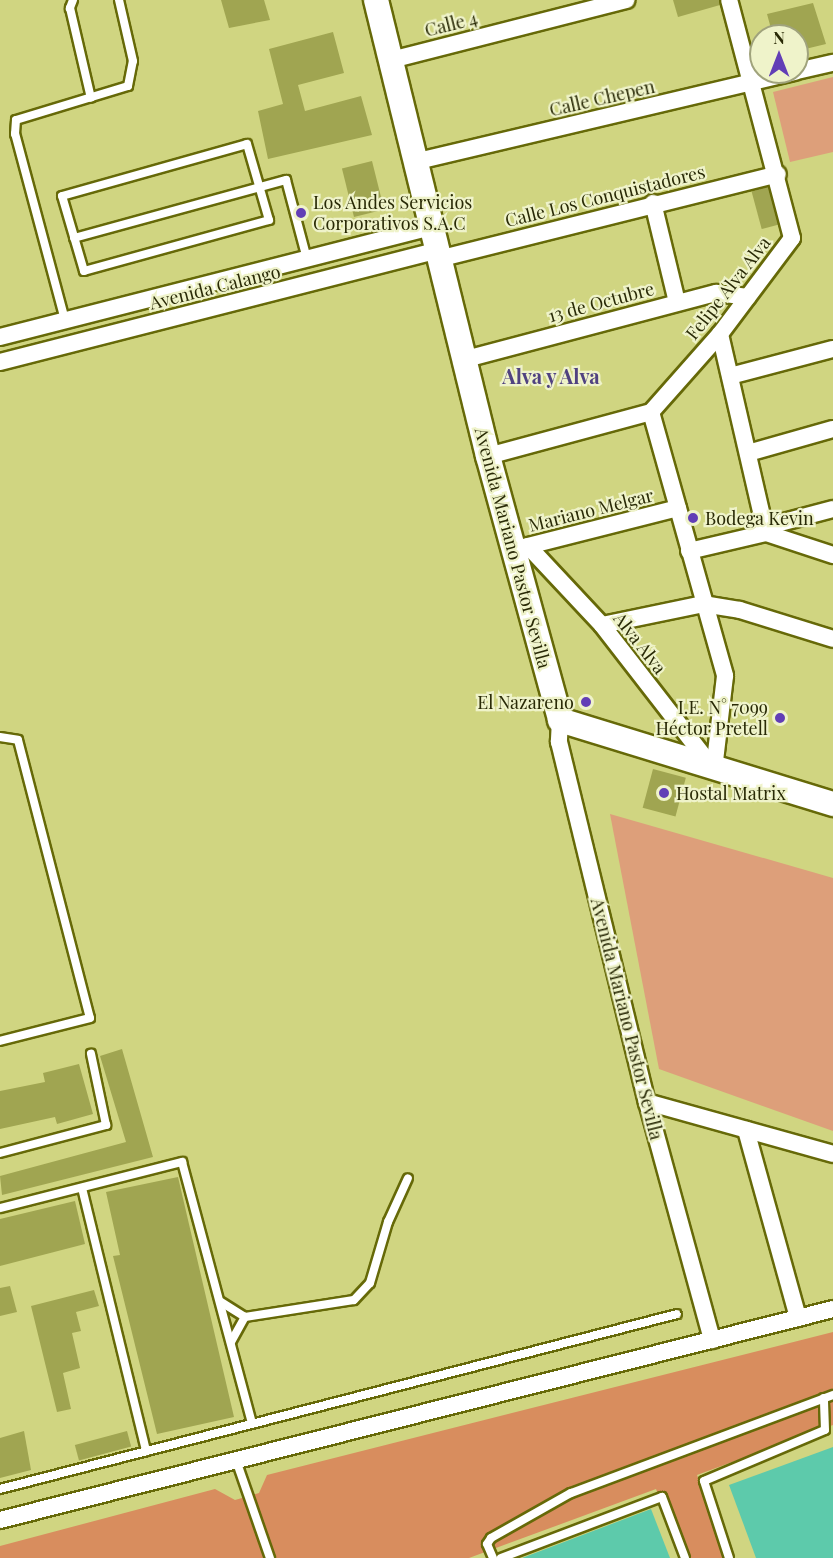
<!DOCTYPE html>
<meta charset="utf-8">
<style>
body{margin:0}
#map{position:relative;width:833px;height:1558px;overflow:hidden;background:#d0d581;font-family:"Playfair Display",serif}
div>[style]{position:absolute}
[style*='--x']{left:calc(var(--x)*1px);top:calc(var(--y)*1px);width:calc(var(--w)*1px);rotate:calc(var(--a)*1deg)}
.green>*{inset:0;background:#dd9f7a}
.forest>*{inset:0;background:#d88d5e}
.water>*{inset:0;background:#5dcaab}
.building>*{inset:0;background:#a0a551;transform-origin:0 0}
.roads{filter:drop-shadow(2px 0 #666908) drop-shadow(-2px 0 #666908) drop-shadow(0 2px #666908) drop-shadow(0 -2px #666908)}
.lane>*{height:8px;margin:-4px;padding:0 4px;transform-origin:4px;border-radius:4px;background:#fff}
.street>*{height:16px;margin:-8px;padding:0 8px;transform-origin:8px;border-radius:8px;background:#fff}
.secondary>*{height:24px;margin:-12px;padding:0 12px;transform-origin:12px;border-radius:12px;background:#fff}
.dots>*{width:16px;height:16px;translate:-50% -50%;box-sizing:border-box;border:3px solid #eff3ca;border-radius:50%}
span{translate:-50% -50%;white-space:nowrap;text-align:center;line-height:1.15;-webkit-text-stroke:4.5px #eff3ca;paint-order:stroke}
.street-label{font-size:18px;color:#292a06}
.poi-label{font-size:18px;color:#292a06}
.left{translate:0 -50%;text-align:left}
.right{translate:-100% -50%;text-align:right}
.neighbourhood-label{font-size:20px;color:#504280;font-weight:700}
.north{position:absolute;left:749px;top:24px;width:60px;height:60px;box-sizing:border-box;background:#eff3ca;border:2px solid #a0a37c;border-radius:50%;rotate:0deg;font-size:16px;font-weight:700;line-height:24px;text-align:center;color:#292a06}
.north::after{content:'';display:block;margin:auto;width:21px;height:27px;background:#623eb6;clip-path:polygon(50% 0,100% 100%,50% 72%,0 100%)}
</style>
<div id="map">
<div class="green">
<div style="clip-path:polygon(833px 77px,833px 152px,790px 162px,773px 92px)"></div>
<div style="clip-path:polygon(610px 814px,833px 878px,833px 1131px,659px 1069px)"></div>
</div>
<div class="forest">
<div style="clip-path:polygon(833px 1332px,833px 1425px,697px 1475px,728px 1558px,682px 1558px,656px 1489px,469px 1558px,0 1558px,0 1546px,215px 1489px,235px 1500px,259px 1493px,267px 1475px)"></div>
</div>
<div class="water">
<div style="clip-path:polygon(833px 1447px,833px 1558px,756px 1558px,729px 1485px)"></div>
<div style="clip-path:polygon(651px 1509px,670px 1558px,522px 1558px)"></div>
</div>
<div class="building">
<div style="clip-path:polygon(221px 0,264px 0,270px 20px,229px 28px)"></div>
<div style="clip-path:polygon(673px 0,719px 0,720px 5px,678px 17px)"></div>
<div style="clip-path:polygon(813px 3px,826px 44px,797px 51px,797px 36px,773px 36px,767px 14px)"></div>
<div style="clip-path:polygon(333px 32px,344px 73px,298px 85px,305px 111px,361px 96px,372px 135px,268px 159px,258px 111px,283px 104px,269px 49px)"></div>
<div style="left:372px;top:161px;width:50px;height:31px;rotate:76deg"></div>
<div style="left:768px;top:187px;width:39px;height:17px;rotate:75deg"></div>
<div style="left:653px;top:769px;width:34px;height:40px;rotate:15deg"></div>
<div style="clip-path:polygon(122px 1049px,153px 1157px,2px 1195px,0 1176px,126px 1142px,100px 1056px)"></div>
<div style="clip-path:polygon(79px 1064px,93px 1114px,57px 1124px,55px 1117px,0 1129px,0 1091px,45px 1082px,43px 1073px)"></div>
<div style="clip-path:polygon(178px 1177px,234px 1417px,157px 1434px,113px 1256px,120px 1255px,106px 1192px)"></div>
<div style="clip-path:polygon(75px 1201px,85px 1244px,0 1266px,0 1219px)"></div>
<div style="clip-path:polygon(10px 1286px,17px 1312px,0 1316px,0 1288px)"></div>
<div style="clip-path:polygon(94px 1290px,99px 1306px,76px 1312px,81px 1331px,72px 1333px,80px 1368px,63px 1373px,71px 1409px,57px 1412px,31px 1306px)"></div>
<div style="clip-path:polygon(24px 1431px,31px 1470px,0 1478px,0 1438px)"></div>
<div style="left:127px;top:1431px;width:16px;height:54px;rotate:75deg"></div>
</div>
<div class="roads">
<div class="lane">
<div style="--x:73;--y:0;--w:9;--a:111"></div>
<div style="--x:70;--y:8;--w:92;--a:76.9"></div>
<div style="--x:247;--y:144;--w:79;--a:73.9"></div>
<div style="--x:269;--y:220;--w:192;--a:164.6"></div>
<div style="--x:84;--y:271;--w:78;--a:-106.3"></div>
<div style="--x:62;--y:196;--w:192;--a:-15.7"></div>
<div style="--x:74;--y:238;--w:220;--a:-15.3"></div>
<div style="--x:286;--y:180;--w:82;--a:75.1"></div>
<div style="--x:65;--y:320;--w:193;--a:-105"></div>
<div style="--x:15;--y:134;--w:14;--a:-86"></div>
<div style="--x:16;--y:120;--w:117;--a:-16.9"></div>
<div style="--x:128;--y:86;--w:25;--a:-79"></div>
<div style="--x:133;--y:61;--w:63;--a:-102.9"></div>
<div style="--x:0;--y:737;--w:18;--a:9"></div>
<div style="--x:18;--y:740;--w:287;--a:75.5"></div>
<div style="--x:90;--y:1018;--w:93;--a:165.7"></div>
<div style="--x:0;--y:1153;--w:110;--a:-14.8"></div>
<div style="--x:106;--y:1125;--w:73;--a:-101.9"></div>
<div style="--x:82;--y:1188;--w:271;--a:76.3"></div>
<div style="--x:0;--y:1208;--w:188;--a:-14.2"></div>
<div style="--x:182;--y:1162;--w:271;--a:75"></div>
<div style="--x:221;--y:1302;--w:28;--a:32"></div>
<div style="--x:245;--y:1317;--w:110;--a:-8.9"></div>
<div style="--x:354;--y:1300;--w:23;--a:-47"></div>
<div style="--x:370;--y:1283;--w:64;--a:-73.6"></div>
<div style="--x:388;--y:1222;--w:48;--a:-65.6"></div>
<div style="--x:231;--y:1342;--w:29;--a:-61"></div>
<div style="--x:236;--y:1460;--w:104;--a:70.9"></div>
<div style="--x:0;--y:1489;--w:699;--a:-14.49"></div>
<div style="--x:493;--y:1558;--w:15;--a:-113"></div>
<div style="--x:487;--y:1544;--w:7;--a:-56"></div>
<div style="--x:491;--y:1538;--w:92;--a:-29.4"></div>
<div style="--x:571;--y:1493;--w:280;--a:-20.5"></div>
<div style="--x:501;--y:1558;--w:172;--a:-20.8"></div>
<div style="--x:662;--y:1497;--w:65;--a:69.3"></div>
<div style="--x:729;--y:1558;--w:81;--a:-108"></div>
<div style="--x:704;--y:1481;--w:131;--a:-22.9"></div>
<div style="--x:825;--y:1430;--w:32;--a:-92"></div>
</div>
<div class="street">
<div style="--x:391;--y:60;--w:243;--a:-14.3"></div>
<div style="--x:797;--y:71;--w:37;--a:-13"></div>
<div style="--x:418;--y:161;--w:387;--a:-13.3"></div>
<div style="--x:653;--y:203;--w:102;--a:76.4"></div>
<div style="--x:442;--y:258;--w:346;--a:-14"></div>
<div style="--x:720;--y:334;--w:204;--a:77"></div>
<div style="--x:0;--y:337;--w:449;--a:-14.3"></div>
<div style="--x:466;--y:359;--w:259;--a:-14.8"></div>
<div style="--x:716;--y:293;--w:32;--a:7"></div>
<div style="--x:0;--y:362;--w:455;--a:-14.3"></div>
<div style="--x:730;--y:376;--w:106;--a:-14.7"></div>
<div style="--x:651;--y:412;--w:104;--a:-48.5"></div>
<div style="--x:720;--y:334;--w:120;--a:-53.1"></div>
<div style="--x:792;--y:238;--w:246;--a:-104.8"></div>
<div style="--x:651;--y:412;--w:274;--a:74.3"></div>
<div style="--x:725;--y:676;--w:95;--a:96.7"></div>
<div style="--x:748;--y:453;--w:88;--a:-15.8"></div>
<div style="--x:488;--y:456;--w:169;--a:-15.1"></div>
<div style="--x:765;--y:527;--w:70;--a:-14.8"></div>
<div style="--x:528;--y:546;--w:108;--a:46.9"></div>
<div style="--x:602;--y:625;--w:180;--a:52.2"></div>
<div style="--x:520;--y:548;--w:163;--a:-14.2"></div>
<div style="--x:689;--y:551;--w:79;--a:-13.2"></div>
<div style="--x:766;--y:533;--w:71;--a:18.2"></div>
<div style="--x:602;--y:625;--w:103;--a:-11.7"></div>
<div style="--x:703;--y:604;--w:37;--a:9"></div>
<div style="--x:740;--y:610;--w:97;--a:17.3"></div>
<div style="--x:560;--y:720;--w:22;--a:93"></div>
<div style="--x:559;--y:742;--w:371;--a:76.3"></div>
<div style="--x:647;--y:1102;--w:247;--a:74.7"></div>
<div style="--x:647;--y:1102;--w:193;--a:15.6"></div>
<div style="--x:746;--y:1130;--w:195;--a:74.5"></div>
<div style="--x:0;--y:1520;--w:859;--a:-14.21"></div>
</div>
<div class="secondary">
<div style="--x:376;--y:0;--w:470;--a:76.2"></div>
<div style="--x:488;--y:456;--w:274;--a:74.7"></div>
<div style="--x:560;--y:720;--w:286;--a:17.1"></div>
</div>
</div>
<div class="dots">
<div style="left:301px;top:213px;background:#623eb6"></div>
<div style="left:693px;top:518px;background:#623eb6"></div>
<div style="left:586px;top:702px;background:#623eb6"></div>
<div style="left:780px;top:718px;background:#623eb6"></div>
<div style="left:664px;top:793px;background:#623eb6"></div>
</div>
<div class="street-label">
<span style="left:451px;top:24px;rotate:-14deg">Calle 4</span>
<span style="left:602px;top:98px;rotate:-13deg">Calle Chepen</span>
<span style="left:605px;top:196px;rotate:-14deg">Calle Los Conquistadores</span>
<span style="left:215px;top:287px;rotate:-14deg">Avenida Calango</span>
<span style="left:728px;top:288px;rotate:-52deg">Felipe Alva Alva</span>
<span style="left:601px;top:302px;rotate:-15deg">13 de Octubre</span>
<span style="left:591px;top:510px;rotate:-14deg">Mariano Melgar</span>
<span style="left:513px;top:548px;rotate:75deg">Avenida Mariano Pastor Sevilla</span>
<span style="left:640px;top:643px;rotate:52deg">Alva Alva</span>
<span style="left:627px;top:1019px;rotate:76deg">Avenida Mariano Pastor Sevilla</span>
</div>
<div class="poi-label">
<span class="left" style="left:313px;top:213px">Los Andes Servicios<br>Corporativos S.A.C</span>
<span class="left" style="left:705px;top:518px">Bodega Kevin</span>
<span class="right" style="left:574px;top:702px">El Nazareno</span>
<span class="right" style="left:768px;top:718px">I.E. N° 7099<br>Héctor Pretell</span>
<span class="left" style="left:676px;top:793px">Hostal Matrix</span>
</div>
<div class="neighbourhood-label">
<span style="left:551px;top:375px">Alva y Alva</span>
</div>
<div class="north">N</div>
</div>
